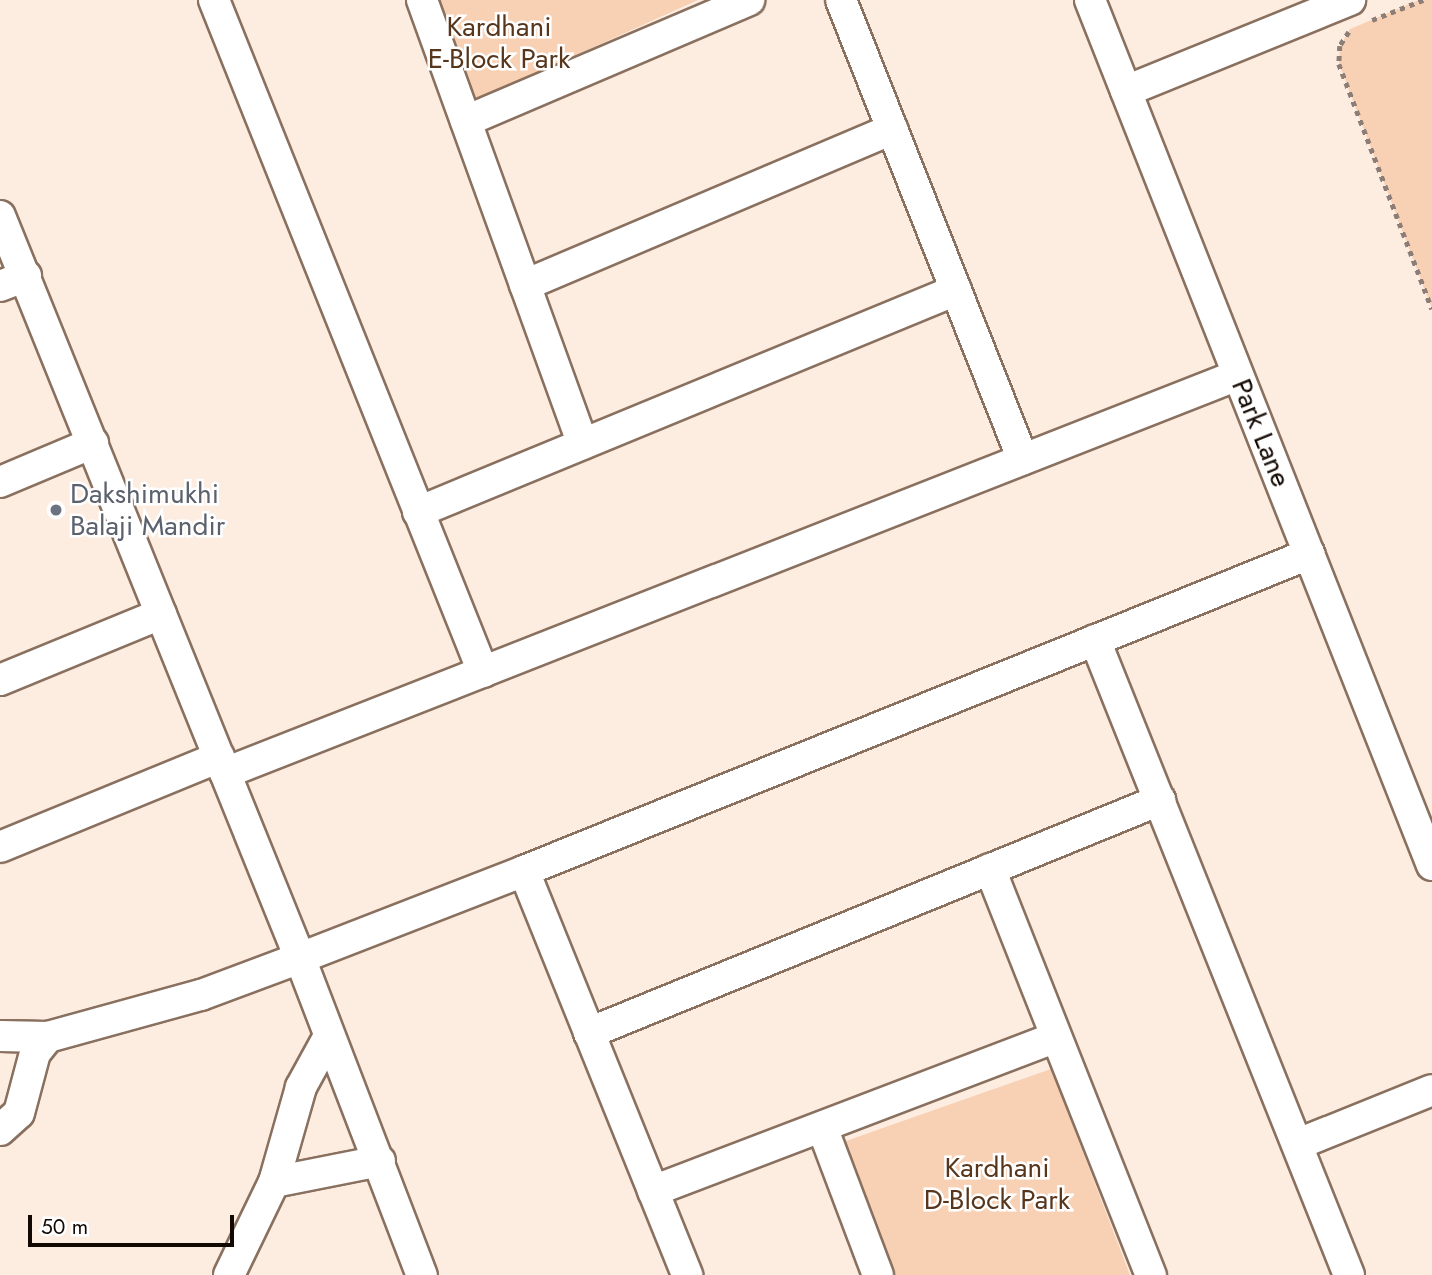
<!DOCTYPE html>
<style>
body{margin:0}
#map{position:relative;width:1432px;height:1275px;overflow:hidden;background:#fdece0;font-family:Jost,sans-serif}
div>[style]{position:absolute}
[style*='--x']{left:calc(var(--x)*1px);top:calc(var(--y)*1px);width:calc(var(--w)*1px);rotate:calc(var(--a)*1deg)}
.green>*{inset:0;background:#f8d1b5}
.path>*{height:4.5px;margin-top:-2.25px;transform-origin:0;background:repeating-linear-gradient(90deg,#8c7e76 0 5px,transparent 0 10px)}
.roads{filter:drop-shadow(2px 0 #89705f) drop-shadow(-2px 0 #89705f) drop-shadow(0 2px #89705f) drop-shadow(0 -2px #89705f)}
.minor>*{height:30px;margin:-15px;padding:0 15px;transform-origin:15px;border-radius:15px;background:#fff}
.dots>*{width:19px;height:19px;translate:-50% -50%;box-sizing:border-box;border:4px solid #fff;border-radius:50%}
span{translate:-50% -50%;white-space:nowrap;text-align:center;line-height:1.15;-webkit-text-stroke:5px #fff;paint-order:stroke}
.park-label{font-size:28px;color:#58361c}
.street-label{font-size:28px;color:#120904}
.worship-label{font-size:28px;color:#5b616d}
.left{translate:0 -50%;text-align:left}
.scale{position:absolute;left:28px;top:1215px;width:206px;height:32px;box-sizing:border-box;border:4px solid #120904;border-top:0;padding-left:9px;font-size:21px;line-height:24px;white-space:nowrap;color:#120904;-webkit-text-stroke:5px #fff;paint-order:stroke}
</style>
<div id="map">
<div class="green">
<div style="clip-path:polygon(439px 0,698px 0,474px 101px)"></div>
<div style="clip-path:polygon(1419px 0,1432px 0,1432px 309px,1339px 64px,1340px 46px,1350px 29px)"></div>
<div style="clip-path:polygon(1051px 1069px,1130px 1275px,894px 1275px,843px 1142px)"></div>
</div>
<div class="path">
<div style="--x:1372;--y:20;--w:55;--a:-21.4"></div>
<div style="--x:1349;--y:32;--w:17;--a:123"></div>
<div style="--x:1340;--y:46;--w:18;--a:93"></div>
<div style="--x:1339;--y:64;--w:262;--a:69.2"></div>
</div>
<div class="roads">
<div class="minor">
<div style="--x:214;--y:0;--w:724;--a:68.18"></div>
<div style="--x:422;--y:0;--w:472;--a:70.1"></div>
<div style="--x:841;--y:0;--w:494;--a:68.4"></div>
<div style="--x:1090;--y:0;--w:930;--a:68.43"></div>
<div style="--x:1126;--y:91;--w:242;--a:-22.1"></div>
<div style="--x:466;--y:121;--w:308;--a:-23.1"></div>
<div style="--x:0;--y:216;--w:800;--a:67.99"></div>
<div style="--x:300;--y:958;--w:340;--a:69"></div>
<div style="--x:525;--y:285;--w:399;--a:-23"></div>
<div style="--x:0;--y:286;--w:28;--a:-21"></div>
<div style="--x:0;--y:482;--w:101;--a:-22.8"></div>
<div style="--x:418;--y:512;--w:582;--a:-22.42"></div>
<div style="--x:1095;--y:640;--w:684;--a:68.2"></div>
<div style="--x:0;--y:680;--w:174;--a:-22.3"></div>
<div style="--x:225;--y:773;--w:1088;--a:-21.45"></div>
<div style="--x:0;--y:847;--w:237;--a:-22.3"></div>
<div style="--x:990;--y:869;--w:437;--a:68.4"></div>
<div style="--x:524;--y:871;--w:436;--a:68"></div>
<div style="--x:589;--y:1033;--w:617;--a:-22.2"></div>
<div style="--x:0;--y:1036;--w:48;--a:1.2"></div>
<div style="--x:822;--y:1127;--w:158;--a:69.3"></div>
<div style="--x:0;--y:1130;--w:25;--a:-42"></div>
<div style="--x:19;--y:1113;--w:62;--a:-75.1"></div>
<div style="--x:35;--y:1053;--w:21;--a:-51"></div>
<div style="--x:48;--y:1037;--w:159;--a:-15.4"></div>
<div style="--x:201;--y:995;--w:106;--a:-20.5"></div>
<div style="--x:300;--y:958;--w:240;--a:-21.2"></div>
<div style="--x:524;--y:871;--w:847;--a:-21.99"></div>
<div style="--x:1298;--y:1144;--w:144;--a:-21.9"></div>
<div style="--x:274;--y:1182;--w:108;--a:-11.2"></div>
<div style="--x:653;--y:1191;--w:431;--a:-20.9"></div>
<div style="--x:229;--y:1275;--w:103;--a:-64.2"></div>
<div style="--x:274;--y:1182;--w:99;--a:-74.1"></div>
<div style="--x:301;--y:1087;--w:58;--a:-61.2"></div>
</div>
</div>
<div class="dots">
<div style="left:56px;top:510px;background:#6b7280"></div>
</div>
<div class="park-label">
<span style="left:499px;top:43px">Kardhani<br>E-Block Park</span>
<span style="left:997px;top:1184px">Kardhani<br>D-Block Park</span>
</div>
<div class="street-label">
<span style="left:1261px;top:433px;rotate:68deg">Park Lane</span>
</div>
<div class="worship-label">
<span class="left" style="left:70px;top:510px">Dakshimukhi<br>Balaji Mandir</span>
</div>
<div class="scale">50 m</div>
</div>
